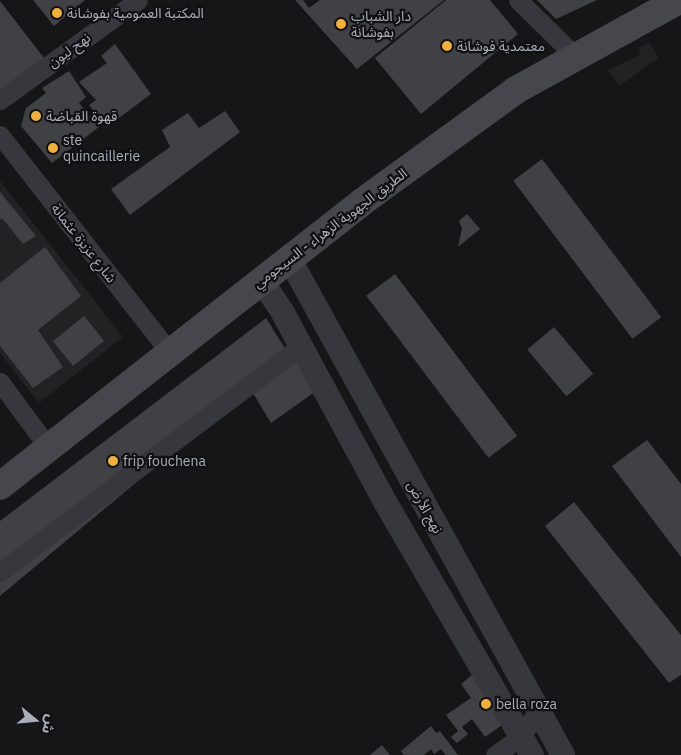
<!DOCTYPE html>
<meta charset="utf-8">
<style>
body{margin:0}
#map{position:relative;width:681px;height:755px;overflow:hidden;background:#161618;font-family:"IBM Plex Sans","Noto Sans Arabic",sans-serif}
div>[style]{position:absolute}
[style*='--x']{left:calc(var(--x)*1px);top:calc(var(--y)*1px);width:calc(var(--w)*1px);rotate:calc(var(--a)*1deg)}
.built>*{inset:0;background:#222225}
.building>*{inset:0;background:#404145;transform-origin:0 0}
.minor>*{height:19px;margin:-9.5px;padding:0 9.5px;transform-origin:9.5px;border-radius:9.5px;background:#37383d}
.tertiary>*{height:24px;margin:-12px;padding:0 12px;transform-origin:12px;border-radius:12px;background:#37383d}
.secondary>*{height:28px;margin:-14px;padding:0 14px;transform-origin:14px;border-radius:14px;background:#45474d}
.dots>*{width:14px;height:14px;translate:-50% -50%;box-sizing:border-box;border:2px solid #111113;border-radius:50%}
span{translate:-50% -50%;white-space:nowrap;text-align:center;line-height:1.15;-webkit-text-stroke:4.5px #111113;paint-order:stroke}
.poi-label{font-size:14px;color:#a8adb8}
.left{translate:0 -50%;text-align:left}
.street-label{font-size:14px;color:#a8adb8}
.north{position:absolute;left:10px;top:695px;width:50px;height:50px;-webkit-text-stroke:4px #111113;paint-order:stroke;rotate:107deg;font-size:14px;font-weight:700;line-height:20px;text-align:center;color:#a8adb8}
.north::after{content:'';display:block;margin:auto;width:18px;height:22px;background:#a8adb8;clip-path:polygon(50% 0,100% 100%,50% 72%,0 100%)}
</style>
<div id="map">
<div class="built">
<div style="clip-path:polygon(649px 42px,659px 58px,619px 86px,608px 70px,640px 55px,639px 48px)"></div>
<div style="clip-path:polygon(0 181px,123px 337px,39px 403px,0 353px)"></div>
</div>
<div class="building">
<div style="clip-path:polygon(33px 0,85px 0,54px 26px)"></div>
<div style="clip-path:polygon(295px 0,303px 0,309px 8px,320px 0,444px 0,357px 69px)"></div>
<div style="clip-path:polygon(446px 0,490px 0,518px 34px,421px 114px,375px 58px)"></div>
<div style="clip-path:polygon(537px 0,597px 0,556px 19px)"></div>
<div style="clip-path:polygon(0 1px,44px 58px,0 91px)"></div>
<div style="clip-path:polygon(115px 44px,151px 94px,107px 127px,89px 105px,96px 100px,79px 82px,107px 63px,101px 56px)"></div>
<div style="clip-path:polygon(69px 71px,86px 97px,79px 103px,99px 127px,52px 163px,21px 126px,26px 108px,46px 93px,42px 88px)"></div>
<div style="clip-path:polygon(225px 111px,240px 132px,130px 215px,111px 189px,170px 147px,162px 130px,188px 113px,199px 128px)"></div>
<div style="left:542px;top:159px;width:198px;height:36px;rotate:53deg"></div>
<div style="clip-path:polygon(0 192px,36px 236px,23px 244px,2px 218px,0 220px)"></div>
<div style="clip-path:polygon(467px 214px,480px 229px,458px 247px,462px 228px,459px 221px)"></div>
<div style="clip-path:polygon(45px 247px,81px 296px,38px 330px,63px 367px,33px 388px,0 346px,0 283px)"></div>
<div style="left:395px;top:274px;width:203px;height:36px;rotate:53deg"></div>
<div style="left:84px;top:316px;width:32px;height:40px;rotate:51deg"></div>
<div style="clip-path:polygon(266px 318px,289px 355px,0 596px,0 521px)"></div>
<div style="left:554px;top:327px;width:61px;height:35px;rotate:50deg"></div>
<div style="clip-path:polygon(302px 357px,319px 389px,271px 423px,253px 393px)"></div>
<div style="clip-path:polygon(647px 440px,681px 484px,681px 557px,612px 466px)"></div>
<div style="clip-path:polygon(574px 502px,681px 635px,681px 675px,669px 683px,545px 526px)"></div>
<div style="clip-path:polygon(472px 675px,505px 723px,485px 737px,472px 719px,462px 727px,468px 734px,457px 743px,451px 737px,458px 731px,446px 715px,471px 698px,461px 684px)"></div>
<div style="clip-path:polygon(431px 726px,436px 733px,440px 731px,458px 755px,446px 755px,441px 749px,434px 754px,431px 749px,424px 755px,404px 755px,401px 751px)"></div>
<div style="clip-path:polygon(382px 745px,390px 755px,370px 755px)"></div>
</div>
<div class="minor">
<div style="--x:518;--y:0;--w:80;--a:44.5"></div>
<div style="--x:0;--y:100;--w:170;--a:-35.9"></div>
<div style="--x:0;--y:135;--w:274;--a:52"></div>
<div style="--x:0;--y:382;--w:81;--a:53.6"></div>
<div style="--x:0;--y:572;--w:375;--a:-36.9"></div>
<div style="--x:495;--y:755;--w:31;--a:-36"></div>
<div style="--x:520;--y:737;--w:32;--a:-55"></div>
</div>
<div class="tertiary">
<div style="--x:289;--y:258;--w:568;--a:61.13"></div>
<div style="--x:261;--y:280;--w:40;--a:56"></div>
<div style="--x:283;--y:313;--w:213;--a:61.6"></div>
<div style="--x:384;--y:500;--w:295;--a:59.9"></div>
</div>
<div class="secondary">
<div style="--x:0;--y:486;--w:460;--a:-38.1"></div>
<div style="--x:362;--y:202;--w:190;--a:-36"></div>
<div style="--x:516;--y:90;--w:186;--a:-28.9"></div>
</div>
<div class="dots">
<div style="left:57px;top:13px;background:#f2b134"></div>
<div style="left:341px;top:24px;background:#f2b134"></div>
<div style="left:447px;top:46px;background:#f2b134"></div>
<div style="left:36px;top:116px;background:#f2b134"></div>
<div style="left:53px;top:148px;background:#f2b134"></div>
<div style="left:113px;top:461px;background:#f2b134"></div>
<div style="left:486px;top:704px;background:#f2b134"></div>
</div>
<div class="poi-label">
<span class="left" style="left:67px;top:13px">المكتبة العمومية بفوشانة</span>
<span class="left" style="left:351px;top:24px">دار الشباب<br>بفوشانة</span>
<span class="left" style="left:457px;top:46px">معتمدية فوشانة</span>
<span class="left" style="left:46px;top:116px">قهوة القباضة</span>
<span class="left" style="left:63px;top:148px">ste<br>quincaillerie</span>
<span class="left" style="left:123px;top:461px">frip fouchena</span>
<span class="left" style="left:496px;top:704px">bella roza</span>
</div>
<div class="street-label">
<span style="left:69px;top:50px;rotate:-36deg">نهح ليون</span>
<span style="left:330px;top:228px;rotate:-37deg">الطريق الجهوية الزهراء - السيجومي</span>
<span style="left:84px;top:243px;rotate:52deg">شارع عزيزة عثمانة</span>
<span style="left:425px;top:507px;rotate:61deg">نهج الأرض</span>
</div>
<div class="north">ش</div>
</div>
